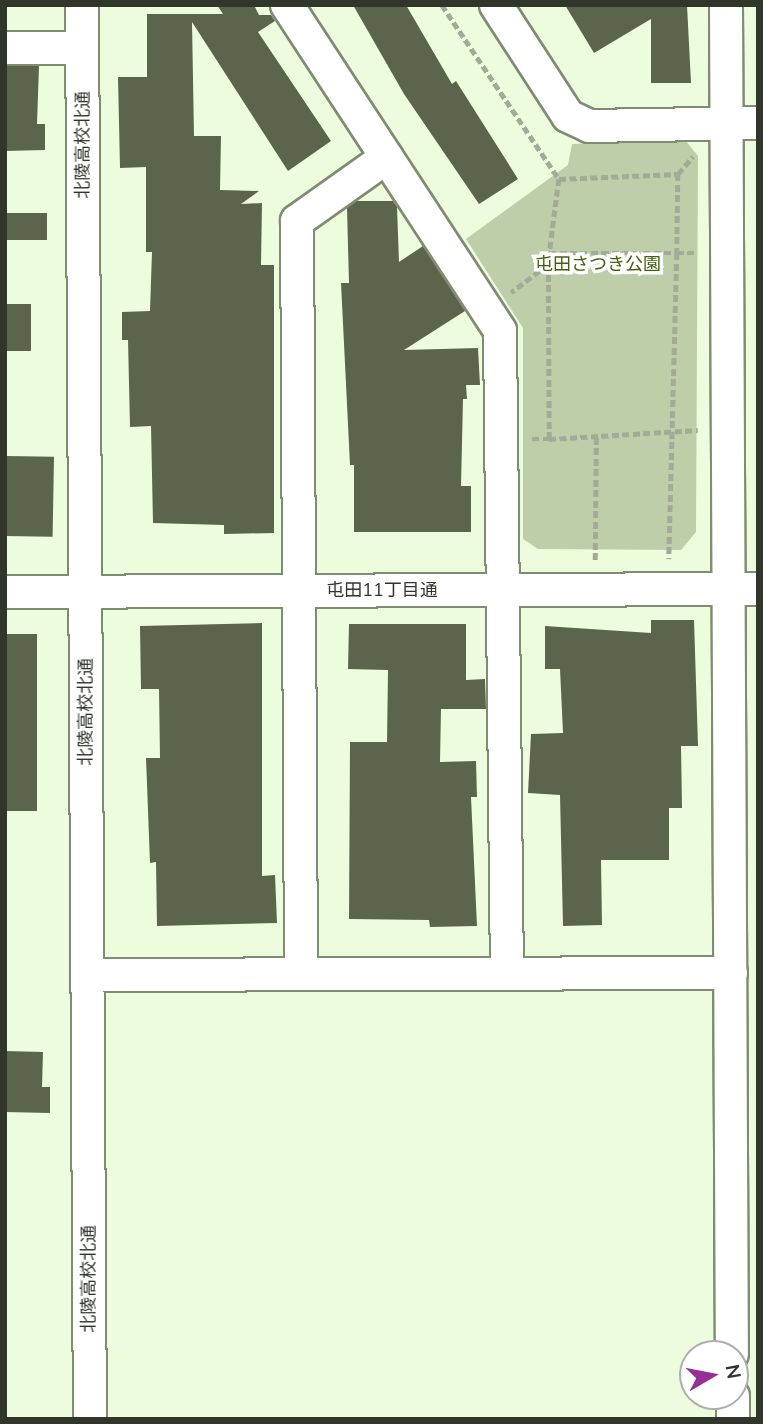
<!DOCTYPE html>
<meta charset="utf-8">
<style>
body{margin:0}
#map{position:relative;width:763px;height:1424px;overflow:hidden;background:#eefcde;font-family:"Nunito Sans","Noto Sans JP",sans-serif}
div>[style]{position:absolute}
[style*='--x']{left:calc(var(--x)*1px);top:calc(var(--y)*1px);width:calc(var(--w)*1px);rotate:calc(var(--a)*1deg)}
.green>*{inset:0;background:#bdcea9}
.building>*{inset:0;background:#5a654b;transform-origin:0 0}
.path>*{height:4.5px;margin-top:-2.25px;transform-origin:0;background:repeating-linear-gradient(90deg,#a1ab95 0 7px,transparent 0 10.5px)}
.roads{filter:drop-shadow(2px 0 #808c71) drop-shadow(-2px 0 #808c71) drop-shadow(0 2px #808c71) drop-shadow(0 -2px #808c71)}
.minor>*{height:32px;margin:-16px;padding:0 16px;transform-origin:16px;border-radius:16px;background:#fff}
span{translate:-50% -50%;white-space:nowrap;text-align:center;line-height:1.15;-webkit-text-stroke:7px #fff;paint-order:stroke}
.street-label{font-size:18px;color:#31362b}
.park-label{font-size:18px;color:#45600d}
.frame{position:absolute;inset:0;border:7px solid #31362b;pointer-events:none}
.north{position:absolute;left:679px;top:1340px;width:70px;height:70px;box-sizing:border-box;background:#fff;border:2px solid #adafaa;border-radius:50%;rotate:80deg;font-size:19px;font-weight:700;line-height:28px;text-align:center;color:#31362b}
.north::after{content:'';display:block;margin:auto;width:24px;height:32px;background:#963095;clip-path:polygon(50% 0,100% 100%,50% 72%,0 100%)}
</style>
<div id="map">
<div class="green">
<div style="clip-path:polygon(685px 140px,698px 156px,696px 532px,681px 550px,538px 549px,523px 539px,523px 328px,466px 239px,568px 165px,572px 144px)"></div>
</div>
<div class="building">
<div style="clip-path:polygon(217px 5px,254px 5px,259px 15px,271px 15px,275px 21px,258px 32px,331px 141px,288px 171px,192px 22px,194px 136px,221px 136px,220px 190px,259px 191px,241px 204px,262px 203px,261px 265px,274px 265px,274px 533px,224px 534px,224px 525px,153px 523px,151px 426px,130px 427px,128px 340px,122px 340px,122px 312px,150px 311px,152px 252px,146px 252px,146px 167px,120px 168px,118px 77px,147px 77px,147px 14px,223px 14px)"></div>
<div style="clip-path:polygon(353px 5px,406px 5px,452px 84px,456px 81px,518px 179px,479px 204px,404px 94px)"></div>
<div style="clip-path:polygon(565px 5px,687px 5px,691px 83px,651px 83px,651px 19px,594px 53px)"></div>
<div style="clip-path:polygon(5px 66px,39px 66px,37px 124px,45px 124px,45px 150px,5px 151px)"></div>
<div style="clip-path:polygon(356px 201px,393px 201px,397px 207px,399px 262px,423px 246px,465px 311px,404px 350px,478px 348px,480px 385px,466px 385px,467px 399px,463px 399px,461px 486px,471px 486px,471px 532px,354px 532px,354px 465px,350px 465px,341px 283px,349px 283px,347px 208px)"></div>
<div style="left:47px;top:213px;width:27px;height:42px;rotate:90deg"></div>
<div style="left:5px;top:304px;width:26px;height:47px"></div>
<div style="left:5px;top:456px;width:49px;height:80px;rotate:1deg"></div>
<div style="clip-path:polygon(651px 620px,694px 620px,698px 746px,681px 746px,682px 808px,669px 808px,669px 860px,601px 860px,602px 925px,563px 926px,560px 795px,528px 793px,531px 734px,563px 733px,560px 669px,545px 669px,545px 626px,651px 633px)"></div>
<div style="clip-path:polygon(262px 623px,262px 876px,275px 875px,277px 923px,157px 926px,156px 862px,150px 863px,146px 758px,160px 758px,159px 689px,141px 689px,140px 626px)"></div>
<div style="clip-path:polygon(349px 624px,466px 624px,466px 680px,485px 679px,486px 709px,441px 709px,440px 762px,476px 761px,477px 797px,471px 797px,477px 926px,430px 927px,429px 920px,349px 919px,350px 742px,387px 742px,388px 670px,348px 669px)"></div>
<div style="left:5px;top:634px;width:32px;height:177px"></div>
<div style="clip-path:polygon(5px 1051px,43px 1052px,42px 1087px,50px 1087px,50px 1113px,5px 1112px)"></div>
</div>
<div class="path">
<div style="--x:442;--y:5;--w:210;--a:56.1"></div>
<div style="--x:559;--y:179;--w:87;--a:97.3"></div>
<div style="--x:548;--y:265;--w:46;--a:142.9"></div>
<div style="--x:678;--y:174;--w:79;--a:90.7"></div>
<div style="--x:677;--y:253;--w:18;--a:0"></div>
<div style="--x:559;--y:179;--w:119;--a:-2.4"></div>
<div style="--x:678;--y:174;--w:23;--a:-50"></div>
<div style="--x:549;--y:253;--w:128;--a:0"></div>
<div style="--x:677;--y:253;--w:306;--a:91.5"></div>
<div style="--x:532;--y:439;--w:17;--a:0"></div>
<div style="--x:549;--y:439;--w:173;--a:-90.3"></div>
<div style="--x:549;--y:439;--w:149;--a:-3.5"></div>
<div style="--x:595;--y:560;--w:124;--a:-89.5"></div>
</div>
<div class="roads">
<div class="minor">
<div style="--x:82;--y:5;--w:1414;--a:89.68"></div>
<div style="--x:287;--y:5;--w:389;--a:56.8"></div>
<div style="--x:500;--y:331;--w:643;--a:89.38"></div>
<div style="--x:496;--y:5;--w:132;--a:57"></div>
<div style="--x:568;--y:116;--w:23;--a:25"></div>
<div style="--x:589;--y:126;--w:169;--a:-1"></div>
<div style="--x:726;--y:5;--w:1349;--a:89.75"></div>
<div style="--x:5;--y:48;--w:77;--a:0"></div>
<div style="--x:5;--y:592;--w:753;--a:-0.23"></div>
<div style="--x:301;--y:974;--w:753;--a:-90.3"></div>
<div style="--x:297;--y:221;--w:110;--a:-35.4"></div>
<div style="--x:87;--y:975;--w:644;--a:-0.18"></div>
<div style="--x:733;--y:1396;--w:23;--a:90"></div>
</div>
</div>
<div class="street-label">
<span style="left:83px;top:145px;rotate:-90deg">北陵高校北通</span>
<span style="left:382px;top:590px">屯田11丁目通</span>
<span style="left:86px;top:712px;rotate:-90deg">北陵高校北通</span>
<span style="left:89px;top:1279px;rotate:-90deg">北陵高校北通</span>
</div>
<div class="park-label">
<span style="left:598px;top:264px">屯田さつき公園</span>
</div>
<div class="frame"></div>
<div class="north">N</div>
</div>
